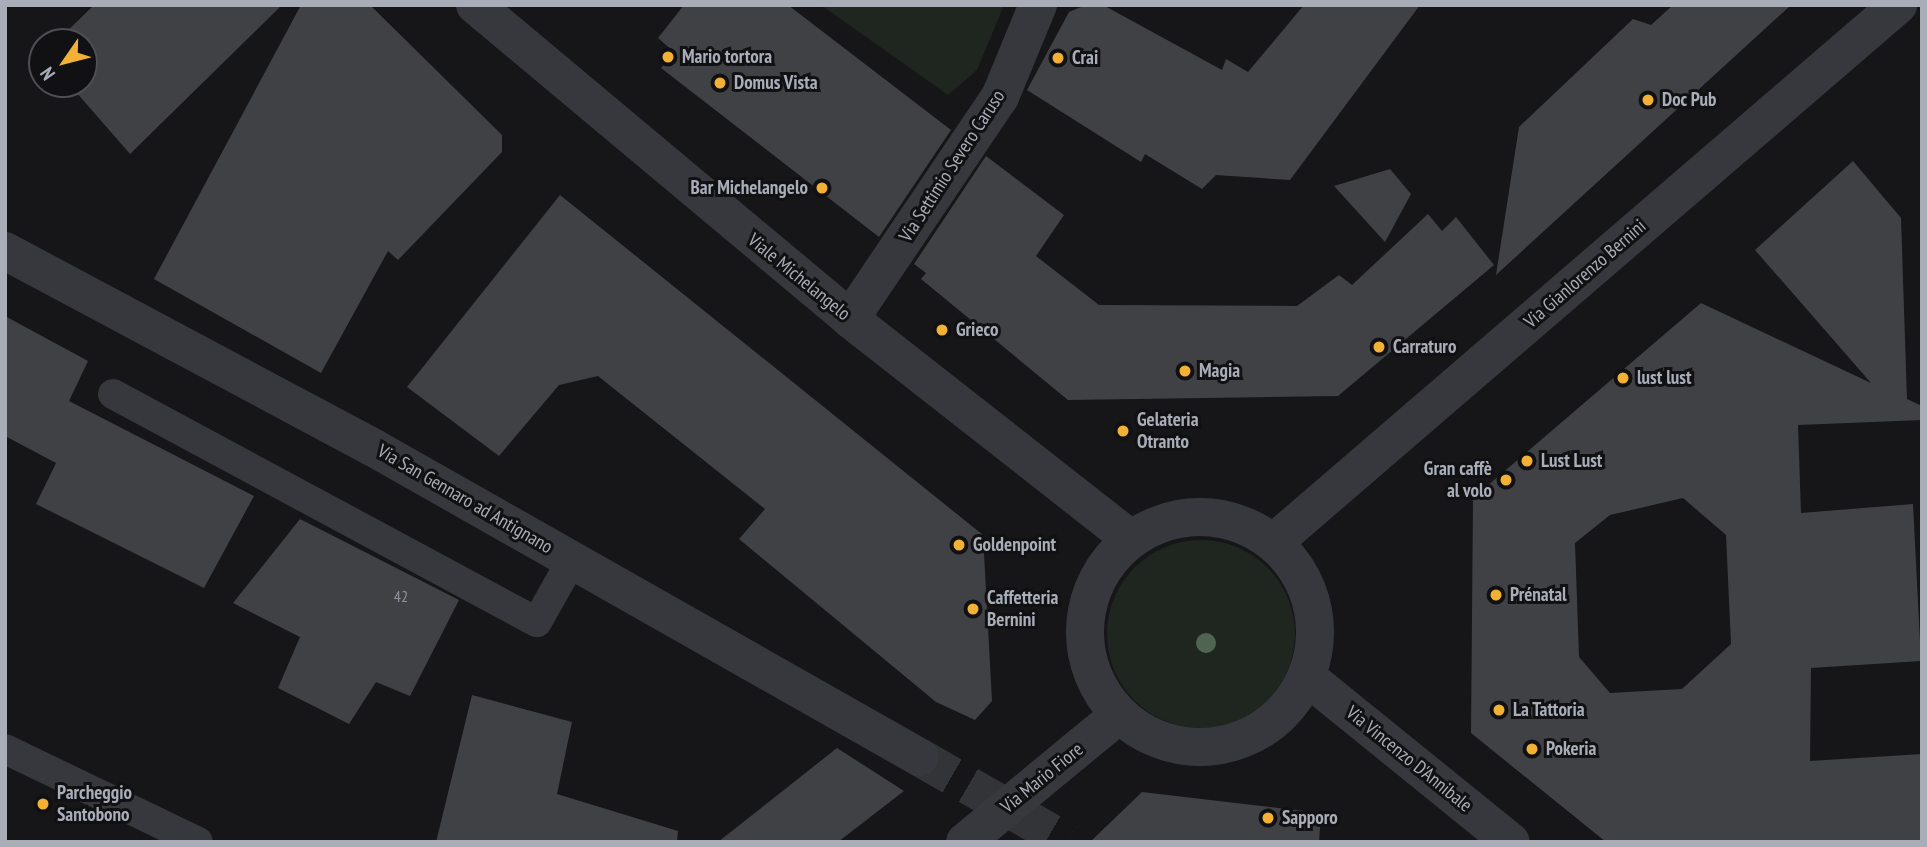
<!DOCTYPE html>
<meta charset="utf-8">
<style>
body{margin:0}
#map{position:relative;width:1927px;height:847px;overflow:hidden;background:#161618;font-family:"PT Sans Narrow",sans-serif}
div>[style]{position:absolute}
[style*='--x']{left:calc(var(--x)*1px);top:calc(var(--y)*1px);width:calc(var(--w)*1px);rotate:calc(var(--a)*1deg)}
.green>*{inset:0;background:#1e261f}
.round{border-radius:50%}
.building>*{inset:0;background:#404145}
.minor-tunnel>*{height:38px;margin-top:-19px;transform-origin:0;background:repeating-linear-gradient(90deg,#333438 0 38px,transparent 0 57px)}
.service>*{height:30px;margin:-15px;padding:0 15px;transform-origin:15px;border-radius:15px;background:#37383d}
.minor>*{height:38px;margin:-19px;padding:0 19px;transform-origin:19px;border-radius:19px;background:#37383d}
.tertiary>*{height:38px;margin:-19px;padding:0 19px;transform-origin:19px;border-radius:19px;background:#37383d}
.tertiary>.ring{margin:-19px;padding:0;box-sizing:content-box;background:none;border:38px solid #37383d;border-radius:50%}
.tertiary-bridge>*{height:38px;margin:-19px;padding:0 19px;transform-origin:19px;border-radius:19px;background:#37383d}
.trees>*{width:20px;height:20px;margin:-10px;border-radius:50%;background:#506452}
.dots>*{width:19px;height:19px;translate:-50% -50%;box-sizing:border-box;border:4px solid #111113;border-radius:50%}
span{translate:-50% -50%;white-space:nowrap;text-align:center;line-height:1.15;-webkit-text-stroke:6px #111113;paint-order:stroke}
.number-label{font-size:16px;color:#8e929b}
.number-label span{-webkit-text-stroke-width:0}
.poi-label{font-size:19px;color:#a8adb8;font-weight:700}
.left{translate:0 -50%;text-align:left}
.right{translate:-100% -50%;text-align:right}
.street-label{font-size:19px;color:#a8adb8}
.frame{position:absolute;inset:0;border:7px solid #a8adb8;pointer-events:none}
.north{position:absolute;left:28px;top:28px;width:70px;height:70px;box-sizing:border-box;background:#111113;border:2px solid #4d4f55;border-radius:50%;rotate:235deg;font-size:19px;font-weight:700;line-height:28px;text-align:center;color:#a8adb8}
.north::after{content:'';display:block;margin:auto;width:24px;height:32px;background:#f2b134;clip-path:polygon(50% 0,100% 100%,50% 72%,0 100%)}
</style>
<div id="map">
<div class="green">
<div style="clip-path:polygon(821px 5px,1004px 5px,977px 70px,948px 95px)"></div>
<div class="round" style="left:1107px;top:540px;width:188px;height:188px"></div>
</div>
<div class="building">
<div style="clip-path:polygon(94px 5px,282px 5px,130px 154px,69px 84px,84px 84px,84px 42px,56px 42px)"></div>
<div style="clip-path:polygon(301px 5px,370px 5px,502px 135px,502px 152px,398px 260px,388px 251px,321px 373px,154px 279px)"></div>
<div style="clip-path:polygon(684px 5px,788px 5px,951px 130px,879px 237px,661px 68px,674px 52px,658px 38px)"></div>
<div style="clip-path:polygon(1086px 5px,1103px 5px,1222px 70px,1226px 59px,1248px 72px,1304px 5px,1420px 5px,1290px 180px,1216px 175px,1202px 189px,1145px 154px,1141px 162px,1027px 90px,1069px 12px)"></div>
<div style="clip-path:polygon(1673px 5px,1791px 5px,1496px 275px,1519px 127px,1633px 19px,1651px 25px)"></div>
<div style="clip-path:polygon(986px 156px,1064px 215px,1036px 256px,1099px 305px,1297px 306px,1339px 275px,1352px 285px,1428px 214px,1442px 231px,1456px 217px,1494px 265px,1338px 396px,1068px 400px,921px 279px,926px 273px,914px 264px)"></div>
<div style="clip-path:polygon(evenodd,1853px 161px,1901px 218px,1907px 399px,1922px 406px,1922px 420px,1798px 425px,1801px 513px,1913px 504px,1921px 661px,1811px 668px,1810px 761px,1922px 754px,1922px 842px,1606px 842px,1471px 733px,1473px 498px,1701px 303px,1871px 383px,1755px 250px,1853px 161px,1683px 498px,1726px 535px,1731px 644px,1682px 689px,1610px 693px,1579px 657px,1575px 543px,1610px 515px,1683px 498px)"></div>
<div style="clip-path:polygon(1390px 169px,1411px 194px,1385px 242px,1334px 186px)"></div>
<div style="clip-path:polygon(560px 195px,983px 535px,992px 701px,975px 720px,936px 702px,739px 539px,765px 509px,598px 376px,559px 385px,499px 456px,407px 387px)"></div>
<div style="clip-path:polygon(5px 316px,88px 361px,69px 401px,254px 496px,204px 588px,36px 504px,56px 463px,5px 436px)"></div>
<div style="clip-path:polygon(300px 519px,459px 600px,410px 696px,376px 682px,349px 724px,278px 688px,300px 637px,233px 603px)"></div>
<div style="clip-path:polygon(472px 695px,572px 722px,557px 794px,678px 831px,677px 842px,436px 842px)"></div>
<div style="clip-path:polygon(837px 748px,904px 791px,838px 842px,718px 842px)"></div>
<div style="clip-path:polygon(1142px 792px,1321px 813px,1319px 842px,1090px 842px)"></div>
</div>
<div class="minor-tunnel">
<div style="--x:919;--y:757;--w:171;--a:29.9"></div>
</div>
<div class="service">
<div style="--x:113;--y:394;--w:481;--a:28.3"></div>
<div style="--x:537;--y:622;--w:71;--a:-60.6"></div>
<div style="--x:5;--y:749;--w:214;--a:25.7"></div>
</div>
<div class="minor">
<div style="--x:475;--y:5;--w:489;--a:39.9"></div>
<div style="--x:850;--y:319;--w:357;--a:38.1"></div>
<div style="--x:5;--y:251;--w:418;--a:28.1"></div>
<div style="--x:374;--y:448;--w:627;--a:29.55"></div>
<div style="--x:850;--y:319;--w:268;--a:-56"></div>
<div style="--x:1000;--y:97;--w:100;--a:-67.6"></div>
<div style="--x:1307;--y:677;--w:262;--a:39"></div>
</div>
<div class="tertiary">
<div class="ring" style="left:1085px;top:517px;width:192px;height:192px"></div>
<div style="--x:1273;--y:543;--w:825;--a:-40.72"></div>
<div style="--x:1075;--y:751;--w:57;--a:-39.3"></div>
</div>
<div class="tertiary-bridge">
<div style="--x:965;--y:842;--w:143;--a:-39.6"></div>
</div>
<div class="trees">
<div style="left:1206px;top:643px"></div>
</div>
<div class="dots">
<div style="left:668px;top:57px;background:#f2b134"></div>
<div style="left:1058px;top:58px;background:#f2b134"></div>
<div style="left:720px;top:83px;background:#f2b134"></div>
<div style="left:1648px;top:100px;background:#f2b134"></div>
<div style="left:822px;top:188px;background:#f2b134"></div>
<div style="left:942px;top:330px;background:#f2b134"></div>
<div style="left:1379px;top:347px;background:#f2b134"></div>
<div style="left:1185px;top:371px;background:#f2b134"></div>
<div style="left:1623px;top:378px;background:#f2b134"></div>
<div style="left:1123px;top:431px;background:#f2b134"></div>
<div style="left:1527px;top:461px;background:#f2b134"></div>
<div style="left:1506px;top:480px;background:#f2b134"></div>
<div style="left:959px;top:545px;background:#f2b134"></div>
<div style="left:1496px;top:595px;background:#f2b134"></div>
<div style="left:973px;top:609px;background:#f2b134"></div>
<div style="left:1499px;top:710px;background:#f2b134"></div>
<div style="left:1532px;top:749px;background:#f2b134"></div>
<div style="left:43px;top:804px;background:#f2b134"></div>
<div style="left:1268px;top:818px;background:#f2b134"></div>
</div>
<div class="number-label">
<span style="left:401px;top:596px">42</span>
</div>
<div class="poi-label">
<span class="left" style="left:682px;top:57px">Mario tortora</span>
<span class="left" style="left:1072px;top:58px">Crai</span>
<span class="left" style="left:734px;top:83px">Domus Vista</span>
<span class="left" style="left:1662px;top:100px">Doc Pub</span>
<span class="right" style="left:808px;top:188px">Bar Michelangelo</span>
<span class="left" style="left:956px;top:330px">Grieco</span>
<span class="left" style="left:1393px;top:347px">Carraturo</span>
<span class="left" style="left:1199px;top:371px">Magia</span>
<span class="left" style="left:1637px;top:378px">lust lust</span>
<span class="left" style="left:1137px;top:431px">Gelateria<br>Otranto</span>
<span class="left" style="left:1541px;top:461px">Lust Lust</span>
<span class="right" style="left:1492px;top:480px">Gran caffè<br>al volo</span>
<span class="left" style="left:973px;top:545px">Goldenpoint</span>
<span class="left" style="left:1510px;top:595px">Prénatal</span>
<span class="left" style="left:987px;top:609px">Caffetteria<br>Bernini</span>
<span class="left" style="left:1513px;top:710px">La Tattoria</span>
<span class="left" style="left:1546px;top:749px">Pokeria</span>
<span class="left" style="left:57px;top:804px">Parcheggio<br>Santobono</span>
<span class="left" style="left:1282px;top:818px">Sapporo</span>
</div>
<div class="street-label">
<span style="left:952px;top:166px;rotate:-57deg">Via Settimio Severo Caruso</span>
<span style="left:1585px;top:274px;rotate:-41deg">Via Gianlorenzo Bernini</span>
<span style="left:799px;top:277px;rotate:39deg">Viale Michelangelo</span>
<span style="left:465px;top:499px;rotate:30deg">Via San Gennaro ad Antignano</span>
<span style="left:1409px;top:759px;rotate:39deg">Via Vincenzo D'Annibale</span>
<span style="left:1042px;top:778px;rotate:-39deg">Via Mario Fiore</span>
</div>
<div class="frame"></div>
<div class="north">N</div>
</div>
